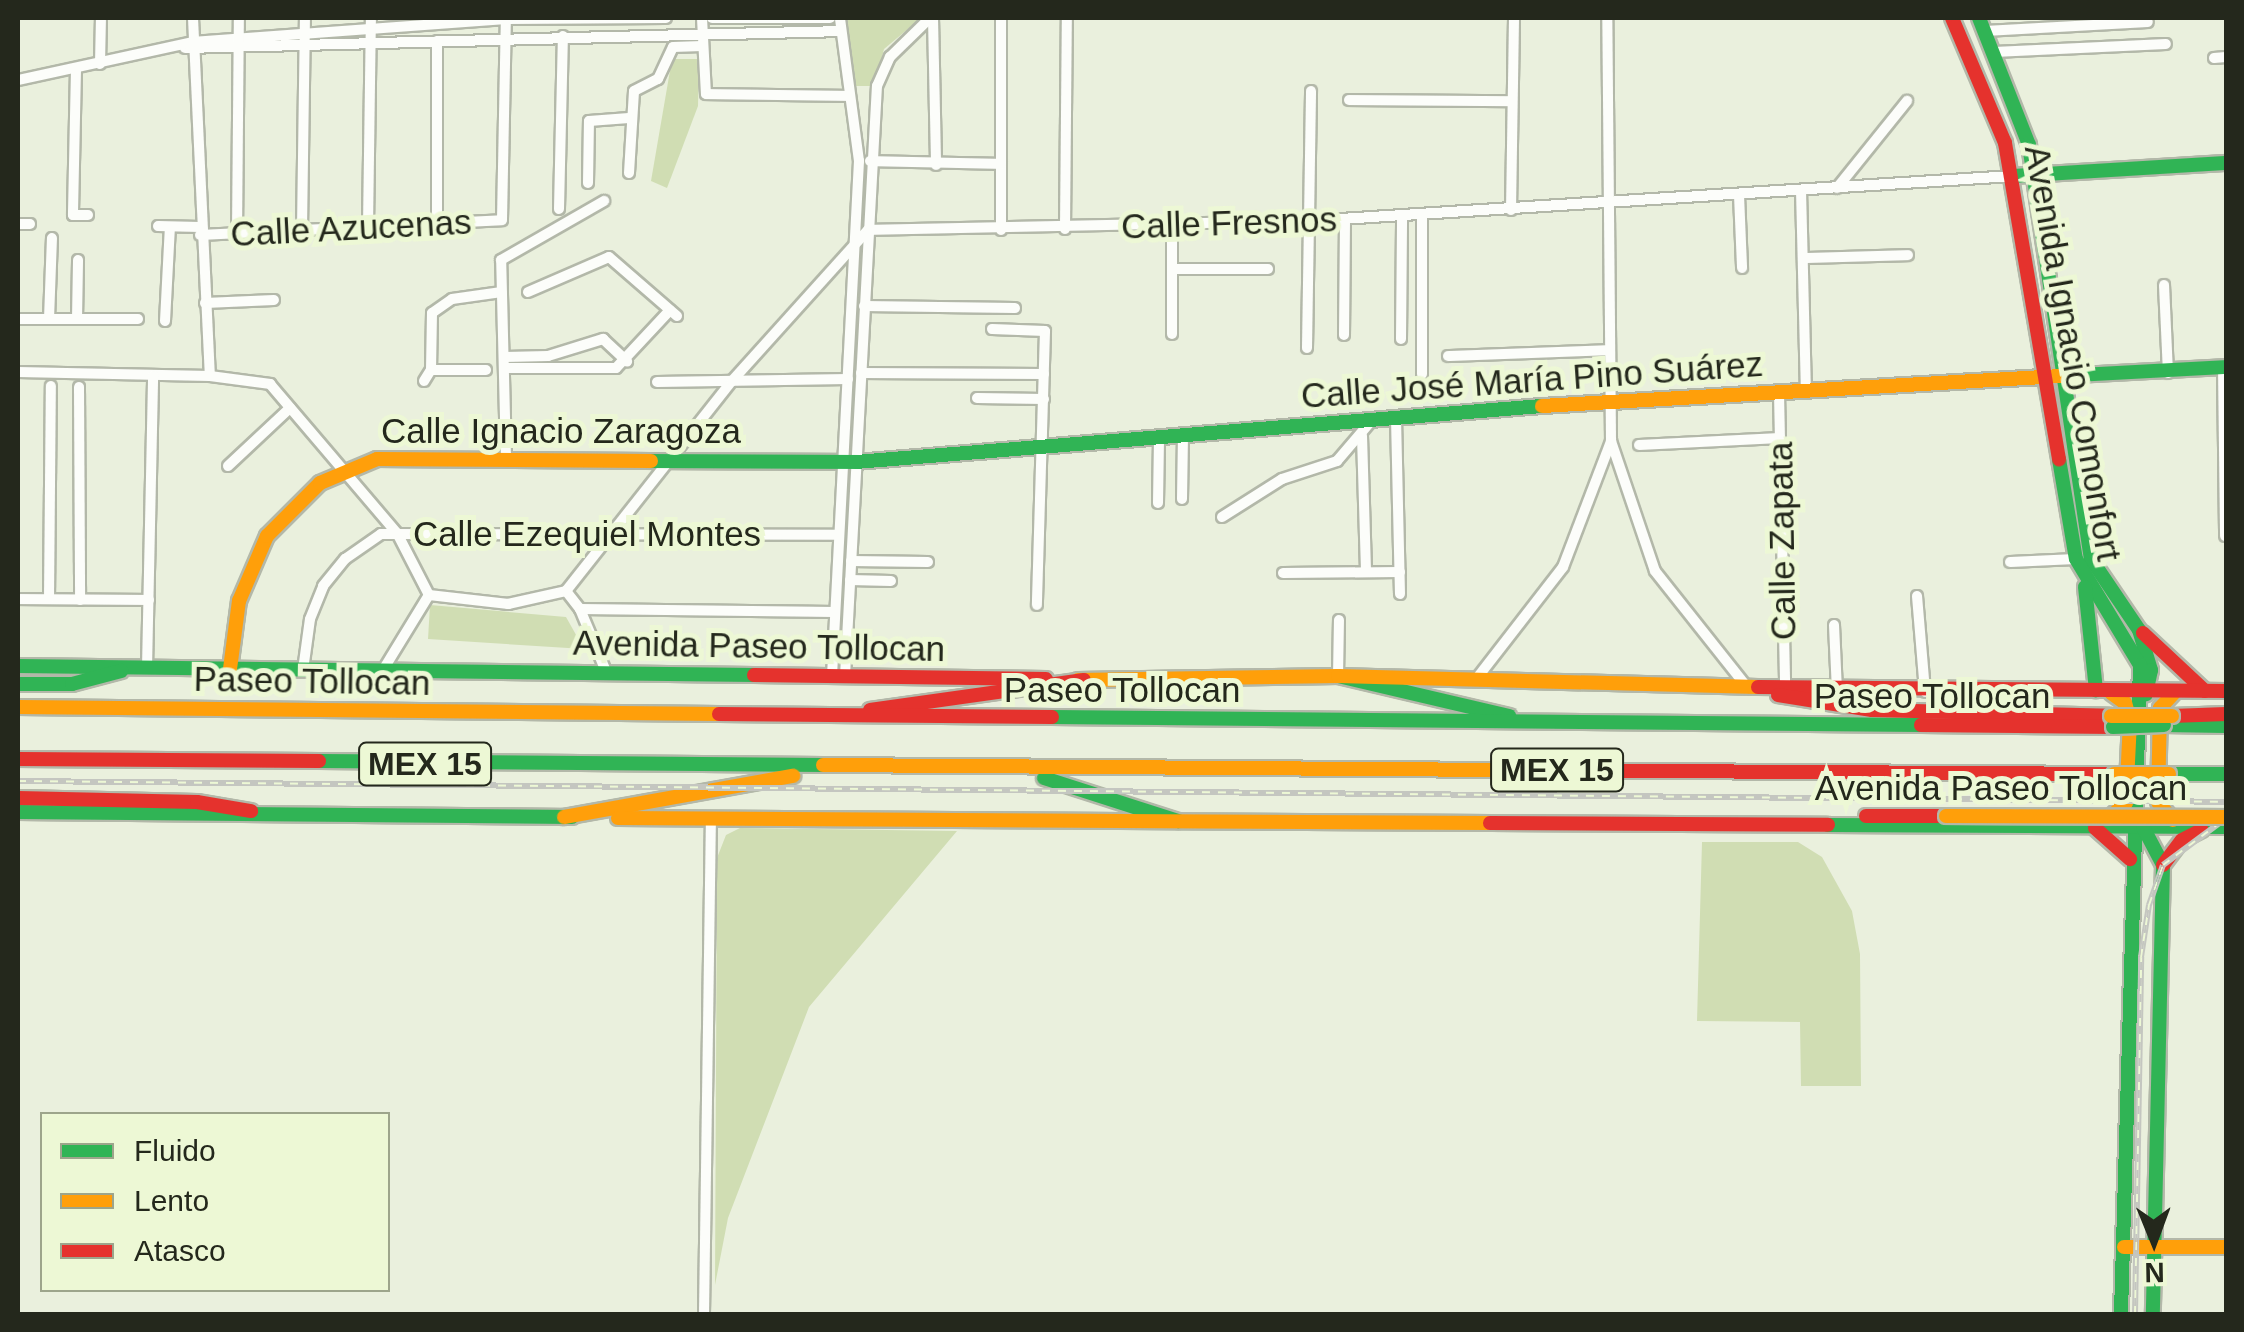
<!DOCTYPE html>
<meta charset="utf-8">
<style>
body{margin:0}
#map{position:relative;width:2244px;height:1332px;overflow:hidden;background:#eaf0dd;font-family:Helvetica,sans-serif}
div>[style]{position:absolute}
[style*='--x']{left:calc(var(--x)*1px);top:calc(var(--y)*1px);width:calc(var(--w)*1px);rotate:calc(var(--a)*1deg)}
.green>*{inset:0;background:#d0ddb3}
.roads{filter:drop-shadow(2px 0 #b3b8a9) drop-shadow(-2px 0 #b3b8a9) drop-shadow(0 2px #b3b8a9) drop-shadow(0 -2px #b3b8a9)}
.street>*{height:10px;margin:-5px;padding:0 5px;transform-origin:5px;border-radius:5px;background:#fcfdfa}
.fast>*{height:14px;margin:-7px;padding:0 7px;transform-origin:7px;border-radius:7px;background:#30b455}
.slow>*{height:14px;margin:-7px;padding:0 7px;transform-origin:7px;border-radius:7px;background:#ff9f0a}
.jam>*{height:14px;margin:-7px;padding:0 7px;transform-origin:7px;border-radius:7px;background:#e5322d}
.rail>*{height:6px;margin-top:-3px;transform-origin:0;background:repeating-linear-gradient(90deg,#edf8d5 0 8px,#c4c6c0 0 16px);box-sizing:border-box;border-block:2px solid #c4c6c0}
.bridges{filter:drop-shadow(2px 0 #b3b8a9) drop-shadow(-2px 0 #b3b8a9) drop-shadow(0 2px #b3b8a9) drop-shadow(0 -2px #b3b8a9)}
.fast-bridge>*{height:14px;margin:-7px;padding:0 7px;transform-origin:7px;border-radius:7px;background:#30b455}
.slow-bridge>*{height:14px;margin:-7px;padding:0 7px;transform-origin:7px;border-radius:7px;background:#ff9f0a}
span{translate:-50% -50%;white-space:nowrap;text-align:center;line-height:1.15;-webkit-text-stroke:10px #edf8d5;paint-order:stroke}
.shield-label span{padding:2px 8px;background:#edf8d5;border:2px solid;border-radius:8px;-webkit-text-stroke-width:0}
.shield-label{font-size:32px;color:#24281c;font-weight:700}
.street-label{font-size:35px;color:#24281c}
.frame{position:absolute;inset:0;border:20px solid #24281c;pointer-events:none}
.legend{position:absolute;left:40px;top:1112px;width:350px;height:180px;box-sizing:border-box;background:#edf8d5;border:2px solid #9da58b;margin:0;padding:12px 18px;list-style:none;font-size:30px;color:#24281c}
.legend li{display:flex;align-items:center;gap:20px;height:50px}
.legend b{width:50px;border:2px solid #9da58b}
.north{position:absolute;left:2104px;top:1192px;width:100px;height:100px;-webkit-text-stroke:8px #edf8d5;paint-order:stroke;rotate:179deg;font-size:28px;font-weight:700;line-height:40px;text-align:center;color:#24281c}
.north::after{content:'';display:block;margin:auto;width:35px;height:45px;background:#24281c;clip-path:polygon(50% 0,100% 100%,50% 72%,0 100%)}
</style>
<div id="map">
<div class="green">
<div style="clip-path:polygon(841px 18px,921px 18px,884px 49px,875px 86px,848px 86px)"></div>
<div style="clip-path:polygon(672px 59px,699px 59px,698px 106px,667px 188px,651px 181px)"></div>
<div style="clip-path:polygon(430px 605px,566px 617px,584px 649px,428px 639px)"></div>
<div style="clip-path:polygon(740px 828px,957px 831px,809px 1007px,728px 1218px,715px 1285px,717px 858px,726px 835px)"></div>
<div style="clip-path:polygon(1702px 842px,1798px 842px,1822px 857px,1852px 911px,1860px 954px,1861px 1086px,1801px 1086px,1800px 1022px,1697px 1021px)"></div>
</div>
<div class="roads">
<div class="street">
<div style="--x:193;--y:18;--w:358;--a:87.3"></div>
<div style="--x:702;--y:18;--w:76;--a:87"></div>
<div style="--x:706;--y:94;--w:143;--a:0.8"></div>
<div style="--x:712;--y:18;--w:118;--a:0"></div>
<div style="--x:933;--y:18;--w:147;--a:88.8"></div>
<div style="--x:1001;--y:18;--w:212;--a:90"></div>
<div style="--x:1985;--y:31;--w:163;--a:-3.2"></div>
<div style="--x:437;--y:41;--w:181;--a:90"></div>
<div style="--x:185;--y:48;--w:656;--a:-1.48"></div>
<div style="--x:1994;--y:52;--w:172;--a:-2.7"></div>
<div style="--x:2214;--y:58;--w:12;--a:-5"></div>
<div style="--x:100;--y:64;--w:46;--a:-88.8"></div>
<div style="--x:76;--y:69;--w:146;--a:91.2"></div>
<div style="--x:73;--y:215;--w:15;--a:0"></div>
<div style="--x:18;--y:80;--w:178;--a:-12.3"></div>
<div style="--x:192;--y:42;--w:315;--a:-4.2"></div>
<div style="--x:506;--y:19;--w:160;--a:-0.4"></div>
<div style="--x:1349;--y:100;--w:163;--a:0.4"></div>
<div style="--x:870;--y:161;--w:131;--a:1.3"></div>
<div style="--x:629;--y:173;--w:82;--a:-86.5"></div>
<div style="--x:634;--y:91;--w:27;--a:-27"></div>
<div style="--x:658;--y:79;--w:35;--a:-65"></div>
<div style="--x:673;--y:47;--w:29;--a:-2"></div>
<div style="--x:588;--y:183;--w:62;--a:-89.1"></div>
<div style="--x:589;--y:121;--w:40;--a:-4.3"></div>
<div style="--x:1837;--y:188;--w:112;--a:-51.2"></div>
<div style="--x:1801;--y:190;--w:203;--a:88.6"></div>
<div style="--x:1739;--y:195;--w:73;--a:87.6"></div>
<div style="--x:559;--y:209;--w:173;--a:-88.7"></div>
<div style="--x:1511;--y:210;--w:192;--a:-89.1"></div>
<div style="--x:18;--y:224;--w:12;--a:0"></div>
<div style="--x:158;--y:226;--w:42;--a:1.4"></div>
<div style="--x:368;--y:226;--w:208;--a:-89.2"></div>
<div style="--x:302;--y:229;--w:211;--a:-89.2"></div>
<div style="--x:1065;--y:229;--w:211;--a:-89.5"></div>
<div style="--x:237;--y:233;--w:215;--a:-89.5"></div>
<div style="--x:200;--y:235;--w:302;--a:-2.8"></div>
<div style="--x:502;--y:220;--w:202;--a:-88.9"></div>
<div style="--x:1803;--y:258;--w:105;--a:-1.6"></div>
<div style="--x:1172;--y:269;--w:96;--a:0"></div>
<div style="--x:2164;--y:285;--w:88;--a:87.4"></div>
<div style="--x:528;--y:292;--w:88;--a:-23.4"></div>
<div style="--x:609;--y:257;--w:90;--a:40.9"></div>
<div style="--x:205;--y:303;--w:69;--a:-2.5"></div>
<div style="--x:864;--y:306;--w:151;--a:0.8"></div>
<div style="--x:18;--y:319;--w:120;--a:0"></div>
<div style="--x:49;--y:319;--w:81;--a:-87.9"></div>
<div style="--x:77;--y:319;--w:59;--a:-89"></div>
<div style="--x:165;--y:321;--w:94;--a:-87"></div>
<div style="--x:992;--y:329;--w:53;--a:2.2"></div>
<div style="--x:1045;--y:331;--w:274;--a:91.7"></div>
<div style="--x:1172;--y:334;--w:108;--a:-90"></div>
<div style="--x:1344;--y:335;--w:116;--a:-89.5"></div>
<div style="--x:1401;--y:339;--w:123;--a:-89.5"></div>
<div style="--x:1307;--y:348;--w:257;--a:-89.1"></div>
<div style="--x:1448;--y:356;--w:160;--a:-2.1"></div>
<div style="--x:505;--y:357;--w:43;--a:-1.3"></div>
<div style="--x:548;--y:356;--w:58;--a:-17.2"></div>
<div style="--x:603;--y:339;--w:33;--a:43"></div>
<div style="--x:2223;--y:367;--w:169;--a:89.3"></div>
<div style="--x:505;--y:368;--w:111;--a:0"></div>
<div style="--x:616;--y:368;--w:79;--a:-47"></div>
<div style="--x:431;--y:370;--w:55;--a:0"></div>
<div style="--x:18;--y:372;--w:192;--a:1.2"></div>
<div style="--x:210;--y:376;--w:61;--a:7.6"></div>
<div style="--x:270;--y:384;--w:196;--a:49.6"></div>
<div style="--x:397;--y:533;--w:70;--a:62.7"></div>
<div style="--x:861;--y:373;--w:183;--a:0.3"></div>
<div style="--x:1422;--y:374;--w:159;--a:-90"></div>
<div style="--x:424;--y:381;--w:13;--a:-58"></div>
<div style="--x:431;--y:370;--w:57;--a:-89"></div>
<div style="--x:432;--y:313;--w:24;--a:-35"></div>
<div style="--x:452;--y:299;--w:50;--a:-8"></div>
<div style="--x:657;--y:382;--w:191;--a:-0.9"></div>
<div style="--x:79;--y:387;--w:213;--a:89.7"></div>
<div style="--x:1779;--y:393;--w:295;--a:88.8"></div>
<div style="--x:977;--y:398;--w:67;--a:0.9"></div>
<div style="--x:1396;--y:418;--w:176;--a:88.7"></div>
<div style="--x:1362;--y:436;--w:136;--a:88.3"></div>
<div style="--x:1611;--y:441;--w:137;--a:71.3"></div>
<div style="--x:1655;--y:571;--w:147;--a:51.6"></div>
<div style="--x:1639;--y:445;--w:141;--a:-2.8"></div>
<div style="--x:506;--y:458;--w:198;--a:-91.4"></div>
<div style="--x:501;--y:260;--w:119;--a:-29.8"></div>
<div style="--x:228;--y:466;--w:85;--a:-43.1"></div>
<div style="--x:1182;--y:499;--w:64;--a:-89.1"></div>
<div style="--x:1158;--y:503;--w:67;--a:-89.1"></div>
<div style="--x:1222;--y:517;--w:71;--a:-32.3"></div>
<div style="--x:1282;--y:479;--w:58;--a:-18.1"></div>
<div style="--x:1337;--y:461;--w:54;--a:-49.5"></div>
<div style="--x:851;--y:561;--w:77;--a:0.7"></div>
<div style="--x:2010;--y:562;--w:66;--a:-2.6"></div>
<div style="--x:1283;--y:573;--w:117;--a:-0.5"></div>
<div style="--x:850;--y:580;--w:41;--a:1.4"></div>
<div style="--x:566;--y:591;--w:268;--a:-51.7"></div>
<div style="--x:732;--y:381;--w:203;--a:-48"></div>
<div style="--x:868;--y:230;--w:441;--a:-1.2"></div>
<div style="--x:1309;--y:221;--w:704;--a:-3.66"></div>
<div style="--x:429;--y:595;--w:80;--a:6.5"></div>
<div style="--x:508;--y:604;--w:59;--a:-12.6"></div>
<div style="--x:566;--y:591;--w:23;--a:52"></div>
<div style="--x:580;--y:609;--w:255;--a:0.7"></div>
<div style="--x:1917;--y:596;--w:96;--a:85.2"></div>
<div style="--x:18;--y:599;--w:131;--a:0.4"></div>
<div style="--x:49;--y:599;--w:213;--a:-89.5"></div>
<div style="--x:580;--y:609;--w:70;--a:67.4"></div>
<div style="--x:1834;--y:625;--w:65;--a:87.4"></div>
<div style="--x:147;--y:668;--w:292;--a:-88.8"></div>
<div style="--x:303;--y:670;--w:51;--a:-82.2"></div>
<div style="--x:310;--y:619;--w:35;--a:-68"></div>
<div style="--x:323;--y:586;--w:35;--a:-51"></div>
<div style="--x:345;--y:559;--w:44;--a:-34.8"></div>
<div style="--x:381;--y:534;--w:458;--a:0.1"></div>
<div style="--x:383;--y:670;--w:88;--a:-58.5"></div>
<div style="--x:832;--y:676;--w:516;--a:-87"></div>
<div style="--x:859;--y:161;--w:144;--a:-97.6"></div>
<div style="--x:845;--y:676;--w:591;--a:-86.9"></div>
<div style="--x:877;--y:86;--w:32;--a:-66"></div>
<div style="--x:890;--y:57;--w:56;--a:-44.3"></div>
<div style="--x:1338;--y:676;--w:56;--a:-89"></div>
<div style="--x:1477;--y:678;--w:140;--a:-52.2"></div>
<div style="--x:1563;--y:567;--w:135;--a:-69.1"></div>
<div style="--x:1611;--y:441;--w:423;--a:-90.5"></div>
<div style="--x:704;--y:1314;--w:493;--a:-89.2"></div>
</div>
<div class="fast">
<div style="--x:1979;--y:18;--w:136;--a:68.5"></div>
<div style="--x:2029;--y:145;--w:419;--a:81.5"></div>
<div style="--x:2091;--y:559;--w:86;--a:55.9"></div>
<div style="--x:2139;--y:630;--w:42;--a:73.3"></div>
<div style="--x:2151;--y:670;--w:25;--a:102"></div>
<div style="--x:2012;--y:176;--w:214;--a:-3.5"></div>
<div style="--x:2078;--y:375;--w:148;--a:-3.1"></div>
<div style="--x:2059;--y:459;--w:101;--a:80.4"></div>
<div style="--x:2076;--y:559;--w:124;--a:58.9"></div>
<div style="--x:2140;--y:665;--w:649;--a:91.68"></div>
<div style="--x:651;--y:461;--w:205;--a:0.3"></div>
<div style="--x:856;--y:462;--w:688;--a:-4.67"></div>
<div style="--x:2085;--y:587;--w:104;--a:83.9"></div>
<div style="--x:18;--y:666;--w:736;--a:0.7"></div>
<div style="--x:1338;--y:676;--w:176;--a:13.2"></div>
<div style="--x:18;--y:684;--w:54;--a:0"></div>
<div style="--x:72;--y:684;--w:51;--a:-14.9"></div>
<div style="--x:1052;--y:717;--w:869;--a:0.53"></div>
<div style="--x:2164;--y:725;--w:62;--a:0.9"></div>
<div style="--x:319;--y:761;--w:504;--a:0.45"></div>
<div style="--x:2169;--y:774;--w:57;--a:0"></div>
<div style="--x:1044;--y:778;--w:141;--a:17.8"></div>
<div style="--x:18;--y:812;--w:554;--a:0.52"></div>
<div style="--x:1828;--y:825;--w:398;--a:0.3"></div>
<div style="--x:2143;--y:827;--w:43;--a:62.2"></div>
<div style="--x:2163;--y:865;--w:449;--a:91.3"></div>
</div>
<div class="slow">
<div style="--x:1542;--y:406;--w:537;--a:-3.31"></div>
<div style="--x:230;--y:669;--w:69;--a:-82.5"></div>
<div style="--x:239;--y:601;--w:71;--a:-66.7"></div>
<div style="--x:267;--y:536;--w:75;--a:-45"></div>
<div style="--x:320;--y:483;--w:62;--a:-22.8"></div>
<div style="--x:377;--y:459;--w:274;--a:0.4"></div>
<div style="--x:1078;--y:680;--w:260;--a:-0.9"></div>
<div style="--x:1338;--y:676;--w:420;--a:1.5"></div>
<div style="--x:18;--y:707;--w:701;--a:0.57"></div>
<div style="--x:823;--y:765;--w:678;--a:0.42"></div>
<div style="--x:564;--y:817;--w:233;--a:-10.2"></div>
<div style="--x:618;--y:818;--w:872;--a:0.33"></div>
<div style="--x:2108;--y:819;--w:24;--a:-42"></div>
<div style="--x:2126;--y:803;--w:83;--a:-87.2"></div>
<div style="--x:2130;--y:720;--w:18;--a:-106"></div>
<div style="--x:2125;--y:703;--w:17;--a:-144"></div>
<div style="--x:2173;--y:820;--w:23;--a:-130"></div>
<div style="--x:2158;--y:802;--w:94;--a:-88.8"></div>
<div style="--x:2160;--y:708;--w:23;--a:-47"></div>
<div style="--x:2124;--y:1247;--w:102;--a:0"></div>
</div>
<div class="jam">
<div style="--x:1952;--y:18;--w:136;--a:67"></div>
<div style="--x:2005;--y:143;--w:321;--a:80.3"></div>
<div style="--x:2143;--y:633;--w:85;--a:43.1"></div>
<div style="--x:754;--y:675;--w:292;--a:0.8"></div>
<div style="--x:1758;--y:687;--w:468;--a:0.5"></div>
<div style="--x:1778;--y:695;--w:95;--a:9.1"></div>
<div style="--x:1872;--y:710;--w:239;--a:1.4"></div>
<div style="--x:870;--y:710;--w:216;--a:-8"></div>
<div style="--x:719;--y:714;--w:333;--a:0.5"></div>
<div style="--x:2172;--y:716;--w:54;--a:-2.1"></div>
<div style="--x:1921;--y:725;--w:192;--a:0.6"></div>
<div style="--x:18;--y:759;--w:301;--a:0.4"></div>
<div style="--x:1501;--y:770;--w:613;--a:0.37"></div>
<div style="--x:18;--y:798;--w:179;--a:1.3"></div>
<div style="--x:197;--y:802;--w:55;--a:9.5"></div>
<div style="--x:1866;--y:816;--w:80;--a:0"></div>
<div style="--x:1490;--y:823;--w:338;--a:0.3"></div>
<div style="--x:2095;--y:828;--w:47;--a:41.5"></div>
<div style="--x:2163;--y:865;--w:31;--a:-53"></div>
<div style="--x:2182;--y:840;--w:22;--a:-27"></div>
</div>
</div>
<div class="rail">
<div style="--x:18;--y:781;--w:2208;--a:0.54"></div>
<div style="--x:2135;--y:1314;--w:357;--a:-89"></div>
<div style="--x:2141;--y:957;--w:53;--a:-81.3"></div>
<div style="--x:2149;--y:905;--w:42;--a:-70.7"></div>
<div style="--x:2163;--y:865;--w:79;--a:-36.7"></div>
</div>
<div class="bridges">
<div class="fast-bridge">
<div style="--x:2113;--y:727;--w:51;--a:-2.2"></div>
</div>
<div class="slow-bridge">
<div style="--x:2111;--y:716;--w:61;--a:0"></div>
<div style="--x:2114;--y:774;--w:55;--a:0"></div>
<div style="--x:1946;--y:816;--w:280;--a:0.2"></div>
</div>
</div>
<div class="shield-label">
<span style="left:425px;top:764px">MEX 15</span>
<span style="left:1557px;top:770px">MEX 15</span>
</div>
<div class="street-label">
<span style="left:1229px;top:223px;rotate:-2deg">Calle Fresnos</span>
<span style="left:351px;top:228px;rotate:-3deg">Calle Azucenas</span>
<span style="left:2073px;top:353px;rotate:80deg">Avenida Ignacio Comonfort</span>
<span style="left:1532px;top:380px;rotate:-4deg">Calle José María Pino Suárez</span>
<span style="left:561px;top:431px">Calle Ignacio Zaragoza</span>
<span style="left:587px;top:534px">Calle Ezequiel Montes</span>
<span style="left:1782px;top:541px;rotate:-91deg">Calle Zapata</span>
<span style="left:759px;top:646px;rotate:1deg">Avenida Paseo Tollocan</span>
<span style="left:312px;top:681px;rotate:1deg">Paseo Tollocan</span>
<span style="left:1122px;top:690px">Paseo Tollocan</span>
<span style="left:1932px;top:696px">Paseo Tollocan</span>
<span style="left:2001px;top:788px">Avenida Paseo Tollocan</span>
</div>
<div class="frame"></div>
<ul class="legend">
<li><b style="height:12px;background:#30b455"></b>Fluido</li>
<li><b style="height:12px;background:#ff9f0a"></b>Lento</li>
<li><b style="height:12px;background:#e5322d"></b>Atasco</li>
</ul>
<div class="north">N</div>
</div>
